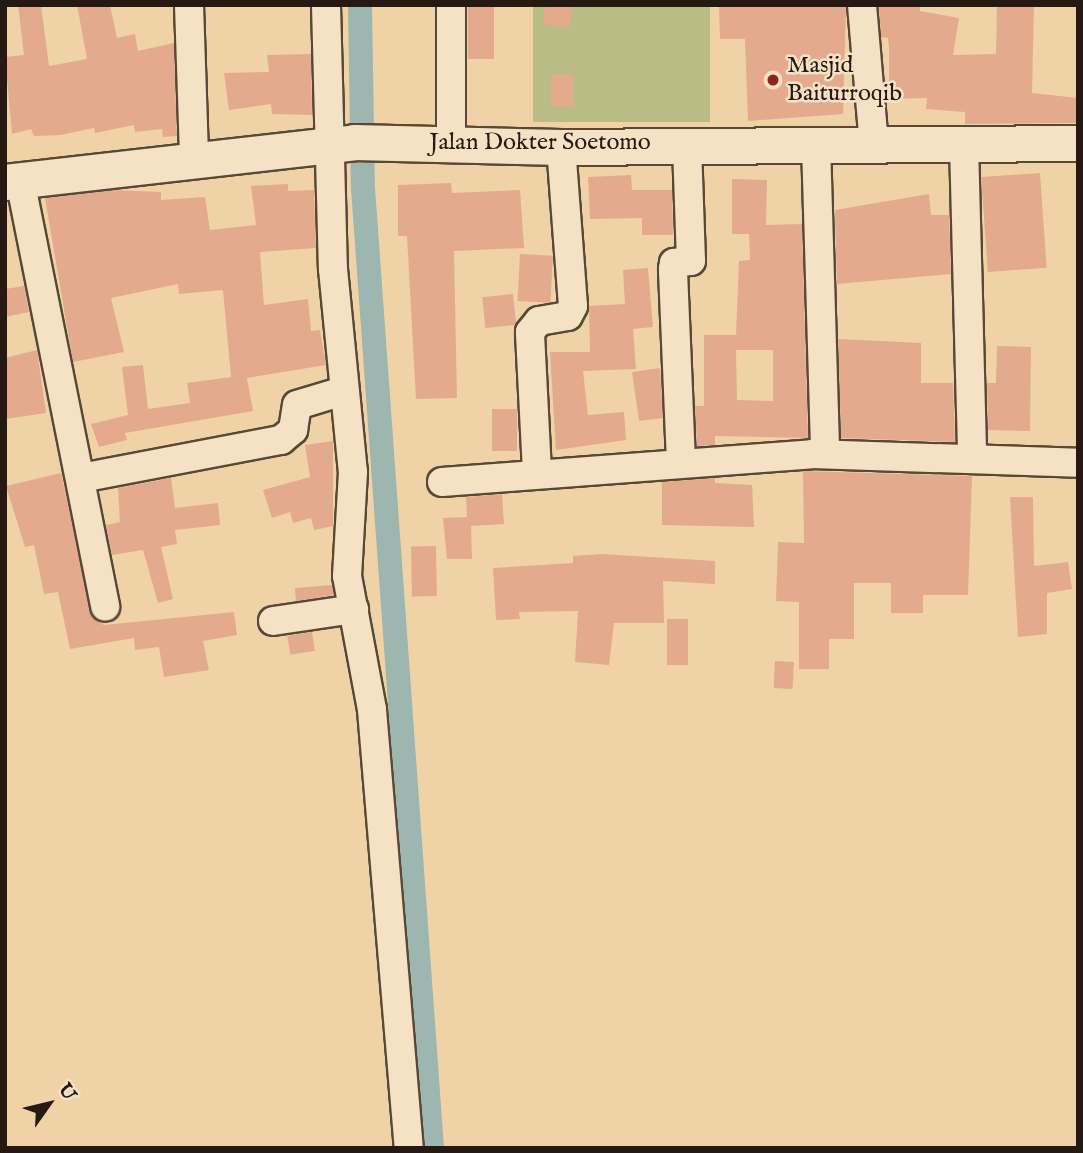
<!DOCTYPE html>
<style>
body{margin:0}
#map{position:relative;width:1083px;height:1153px;overflow:hidden;background:#efd3a6;font-family:"IM FELL English",serif}
div>[style]{position:absolute}
[style*='--x']{left:calc(var(--x)*1px);top:calc(var(--y)*1px);width:calc(var(--w)*1px);rotate:calc(var(--a)*1deg)}
.green>*{inset:0;background:#babc86;transform-origin:0 0}
.canal>*{height:24px;margin:-12px;padding:0 12px;transform-origin:12px;border-radius:12px;background:#9db6b0}
.building>*{inset:0;background:#e4aa8d;transform-origin:0 0}
.roads{filter:drop-shadow(2px 0 #584838) drop-shadow(-2px 0 #584838) drop-shadow(0 2px #584838) drop-shadow(0 -2px #584838)}
.minor>*{height:28px;margin:-14px;padding:0 14px;transform-origin:14px;border-radius:14px;background:#f5e2c5}
.tertiary>*{height:35px;margin:-17.5px;padding:0 17.5px;transform-origin:17.5px;border-radius:17.5px;background:#f5e2c5}
.dots>*{width:19px;height:19px;translate:-50% -50%;box-sizing:border-box;border:4px solid #f5e2c5;border-radius:50%}
span{translate:-50% -50%;white-space:nowrap;text-align:center;line-height:1.15;-webkit-text-stroke:5px #f5e2c5;paint-order:stroke}
.poi-label{font-size:24px;color:#261914}
.left{translate:0 -50%;text-align:left}
.street-label{font-size:24px;color:#261914}
.frame{position:absolute;inset:0;border:7px solid #261914;pointer-events:none}
.north{position:absolute;left:14px;top:1069px;width:70px;height:70px;-webkit-text-stroke:5px #f5e2c5;paint-order:stroke;rotate:56deg;font-size:19px;font-weight:700;line-height:28px;text-align:center;color:#261914}
.north::after{content:'';display:block;margin:auto;width:24px;height:32px;background:#261914;clip-path:polygon(50% 0,100% 100%,50% 72%,0 100%)}
</style>
<div id="map">
<div class="green">
<div style="left:533px;top:5px;width:177px;height:117px"></div>
</div>
<div class="canal">
<div style="--x:360;--y:5;--w:183;--a:89.1"></div>
<div style="--x:363;--y:188;--w:962;--a:85.89"></div>
</div>
<div class="building">
<div style="clip-path:polygon(18px 5px,41px 5px,49px 66px,87px 59px,77px 5px,110px 5px,117px 38px,135px 34px,138px 51px,174px 43px,177px 136px,163px 137px,162px 129px,135px 132px,134px 125px,95px 133px,94px 128px,60px 135px,34px 136px,31px 129px,12px 134px,5px 57px,24px 55px)"></div>
<div style="left:468px;top:5px;width:26px;height:54px"></div>
<div style="clip-path:polygon(545px 5px,573px 5px,570px 27px,543px 24px)"></div>
<div style="clip-path:polygon(719px 5px,846px 5px,843px 114px,748px 121px,745px 39px,720px 39px)"></div>
<div style="clip-path:polygon(879px 5px,920px 5px,920px 11px,959px 18px,953px 55px,996px 54px,997px 5px,1034px 5px,1032px 93px,1078px 98px,1078px 123px,965px 124px,965px 112px,926px 109px,927px 98px,889px 99px,889px 47px,888px 38px,881px 37px)"></div>
<div style="clip-path:polygon(311px 54px,312px 115px,272px 114px,271px 104px,229px 110px,224px 73px,269px 72px,267px 55px)"></div>
<div style="left:551px;top:74px;width:22px;height:32px"></div>
<div style="left:1040px;top:173px;width:95px;height:59px;rotate:86deg"></div>
<div style="clip-path:polygon(631px 175px,632px 190px,672px 190px,673px 235px,642px 235px,642px 218px,590px 219px,588px 177px)"></div>
<div style="clip-path:polygon(evenodd,732px 179px,767px 180px,766px 225px,802px 224px,808px 438px,715px 436px,715px 445px,697px 446px,695px 406px,704px 406px,704px 335px,736px 335px,739px 261px,750px 260px,749px 234px,732px 234px,732px 179px,736px 350px,773px 350px,773px 401px,737px 400px,736px 350px)"></div>
<div style="clip-path:polygon(451px 183px,452px 193px,520px 190px,524px 248px,454px 251px,457px 398px,416px 399px,407px 236px,398px 236px,398px 185px)"></div>
<div style="clip-path:polygon(288px 184px,288px 191px,314px 190px,316px 248px,260px 252px,264px 305px,308px 299px,311px 331px,320px 330px,326px 365px,247px 378px,253px 411px,125px 433px,127px 440px,99px 447px,91px 424px,128px 415px,122px 367px,143px 365px,148px 409px,190px 403px,187px 383px,231px 377px,223px 290px,179px 294px,178px 284px,111px 298px,124px 352px,73px 362px,45px 198px,112px 190px,161px 192px,161px 200px,205px 197px,210px 230px,256px 225px,251px 186px)"></div>
<div style="clip-path:polygon(929px 194px,931px 215px,949px 215px,951px 274px,837px 284px,835px 210px)"></div>
<div style="left:520px;top:254px;width:33px;height:47px;rotate:3deg"></div>
<div style="clip-path:polygon(648px 268px,653px 327px,633px 329px,636px 369px,583px 371px,588px 415px,624px 412px,626px 440px,556px 450px,550px 352px,590px 352px,589px 306px,625px 304px,623px 270px)"></div>
<div style="clip-path:polygon(24px 286px,29px 312px,5px 317px,5px 289px)"></div>
<div style="left:513px;top:294px;width:31px;height:31px;rotate:84deg"></div>
<div style="clip-path:polygon(838px 339px,921px 343px,921px 383px,953px 383px,955px 442px,841px 438px)"></div>
<div style="clip-path:polygon(997px 346px,1031px 347px,1030px 431px,988px 430px,987px 383px,996px 383px)"></div>
<div style="clip-path:polygon(37px 350px,46px 413px,5px 419px,5px 358px)"></div>
<div style="clip-path:polygon(660px 368px,663px 418px,639px 421px,632px 372px)"></div>
<div style="left:492px;top:409px;width:25px;height:42px"></div>
<div style="clip-path:polygon(333px 441px,333px 526px,314px 530px,311px 518px,293px 523px,290px 512px,272px 518px,263px 490px,310px 477px,305px 445px)"></div>
<div style="clip-path:polygon(803px 471px,972px 476px,968px 595px,923px 595px,923px 613px,891px 613px,891px 583px,854px 583px,854px 639px,829px 639px,829px 669px,799px 669px,799px 602px,776px 601px,778px 542px,804px 543px)"></div>
<div style="clip-path:polygon(61px 473px,92px 617px,104px 625px,234px 612px,237px 635px,203px 641px,209px 670px,164px 677px,159px 647px,135px 650px,134px 638px,70px 649px,58px 592px,44px 594px,34px 545px,25px 547px,6px 486px)"></div>
<div style="clip-path:polygon(171px 478px,175px 508px,218px 503px,220px 525px,175px 530px,177px 544px,161px 547px,173px 599px,158px 603px,143px 550px,112px 555px,106px 525px,120px 522px,118px 488px)"></div>
<div style="clip-path:polygon(715px 478px,715px 483px,752px 485px,754px 527px,662px 525px,662px 482px)"></div>
<div style="clip-path:polygon(502px 494px,504px 524px,471px 526px,472px 559px,447px 559px,443px 518px,467px 517px,466px 497px)"></div>
<div style="clip-path:polygon(1010px 497px,1033px 497px,1034px 566px,1068px 562px,1072px 589px,1047px 593px,1047px 634px,1018px 637px)"></div>
<div style="left:436px;top:546px;width:50px;height:25px;rotate:89deg"></div>
<div style="clip-path:polygon(602px 554px,715px 561px,715px 584px,663px 581px,664px 623px,614px 623px,609px 665px,575px 662px,578px 611px,519px 612px,520px 619px,496px 620px,493px 568px,573px 563px,573px 556px)"></div>
<div style="clip-path:polygon(332px 585px,334px 595px,296px 601px,295px 588px)"></div>
<div style="left:667px;top:619px;width:21px;height:46px"></div>
<div style="left:312px;top:632px;width:19px;height:25px;rotate:81deg"></div>
<div style="left:775px;top:661px;width:19px;height:27px;rotate:3deg"></div>
</div>
<div class="roads">
<div class="minor">
<div style="--x:189;--y:5;--w:154;--a:88.1"></div>
<div style="--x:326;--y:5;--w:264;--a:88.5"></div>
<div style="--x:333;--y:269;--w:204;--a:84.4"></div>
<div style="--x:353;--y:472;--w:104;--a:93.3"></div>
<div style="--x:347;--y:576;--w:136;--a:79.4"></div>
<div style="--x:372;--y:710;--w:440;--a:85.2"></div>
<div style="--x:451;--y:5;--w:139;--a:90"></div>
<div style="--x:862;--y:5;--w:140;--a:85.1"></div>
<div style="--x:816;--y:144;--w:310;--a:88.3"></div>
<div style="--x:964;--y:144;--w:313;--a:88.5"></div>
<div style="--x:20;--y:180;--w:435;--a:78.7"></div>
<div style="--x:681;--y:462;--w:193;--a:-92.4"></div>
<div style="--x:673;--y:269;--w:6;--a:-81"></div>
<div style="--x:674;--y:263;--w:17;--a:-7"></div>
<div style="--x:691;--y:261;--w:117;--a:-92"></div>
<div style="--x:537;--y:472;--w:140;--a:-92.9"></div>
<div style="--x:530;--y:332;--w:14;--a:-51"></div>
<div style="--x:539;--y:321;--w:29;--a:-10"></div>
<div style="--x:568;--y:316;--w:11;--a:-63"></div>
<div style="--x:573;--y:306;--w:159;--a:-94.3"></div>
<div style="--x:81;--y:478;--w:204;--a:-10.8"></div>
<div style="--x:281;--y:440;--w:16;--a:-40"></div>
<div style="--x:293;--y:430;--w:25;--a:-81"></div>
<div style="--x:297;--y:405;--w:48;--a:-16.9"></div>
<div style="--x:442;--y:482;--w:371;--a:-4.3"></div>
<div style="--x:812;--y:454;--w:266;--a:1.9"></div>
<div style="--x:273;--y:621;--w:82;--a:-8.4"></div>
</div>
<div class="tertiary">
<div style="--x:5;--y:182;--w:351;--a:-6.5"></div>
<div style="--x:354;--y:142;--w:207;--a:1.4"></div>
<div style="--x:561;--y:147;--w:517;--a:-0.44"></div>
</div>
</div>
<div class="dots">
<div style="left:773px;top:80px;background:#8f2418"></div>
</div>
<div class="poi-label">
<span class="left" style="left:787px;top:80px">Masjid<br>Baiturroqib</span>
</div>
<div class="street-label">
<span style="left:540px;top:143px">Jalan Dokter Soetomo</span>
</div>
<div class="frame"></div>
<div class="north">U</div>
</div>
